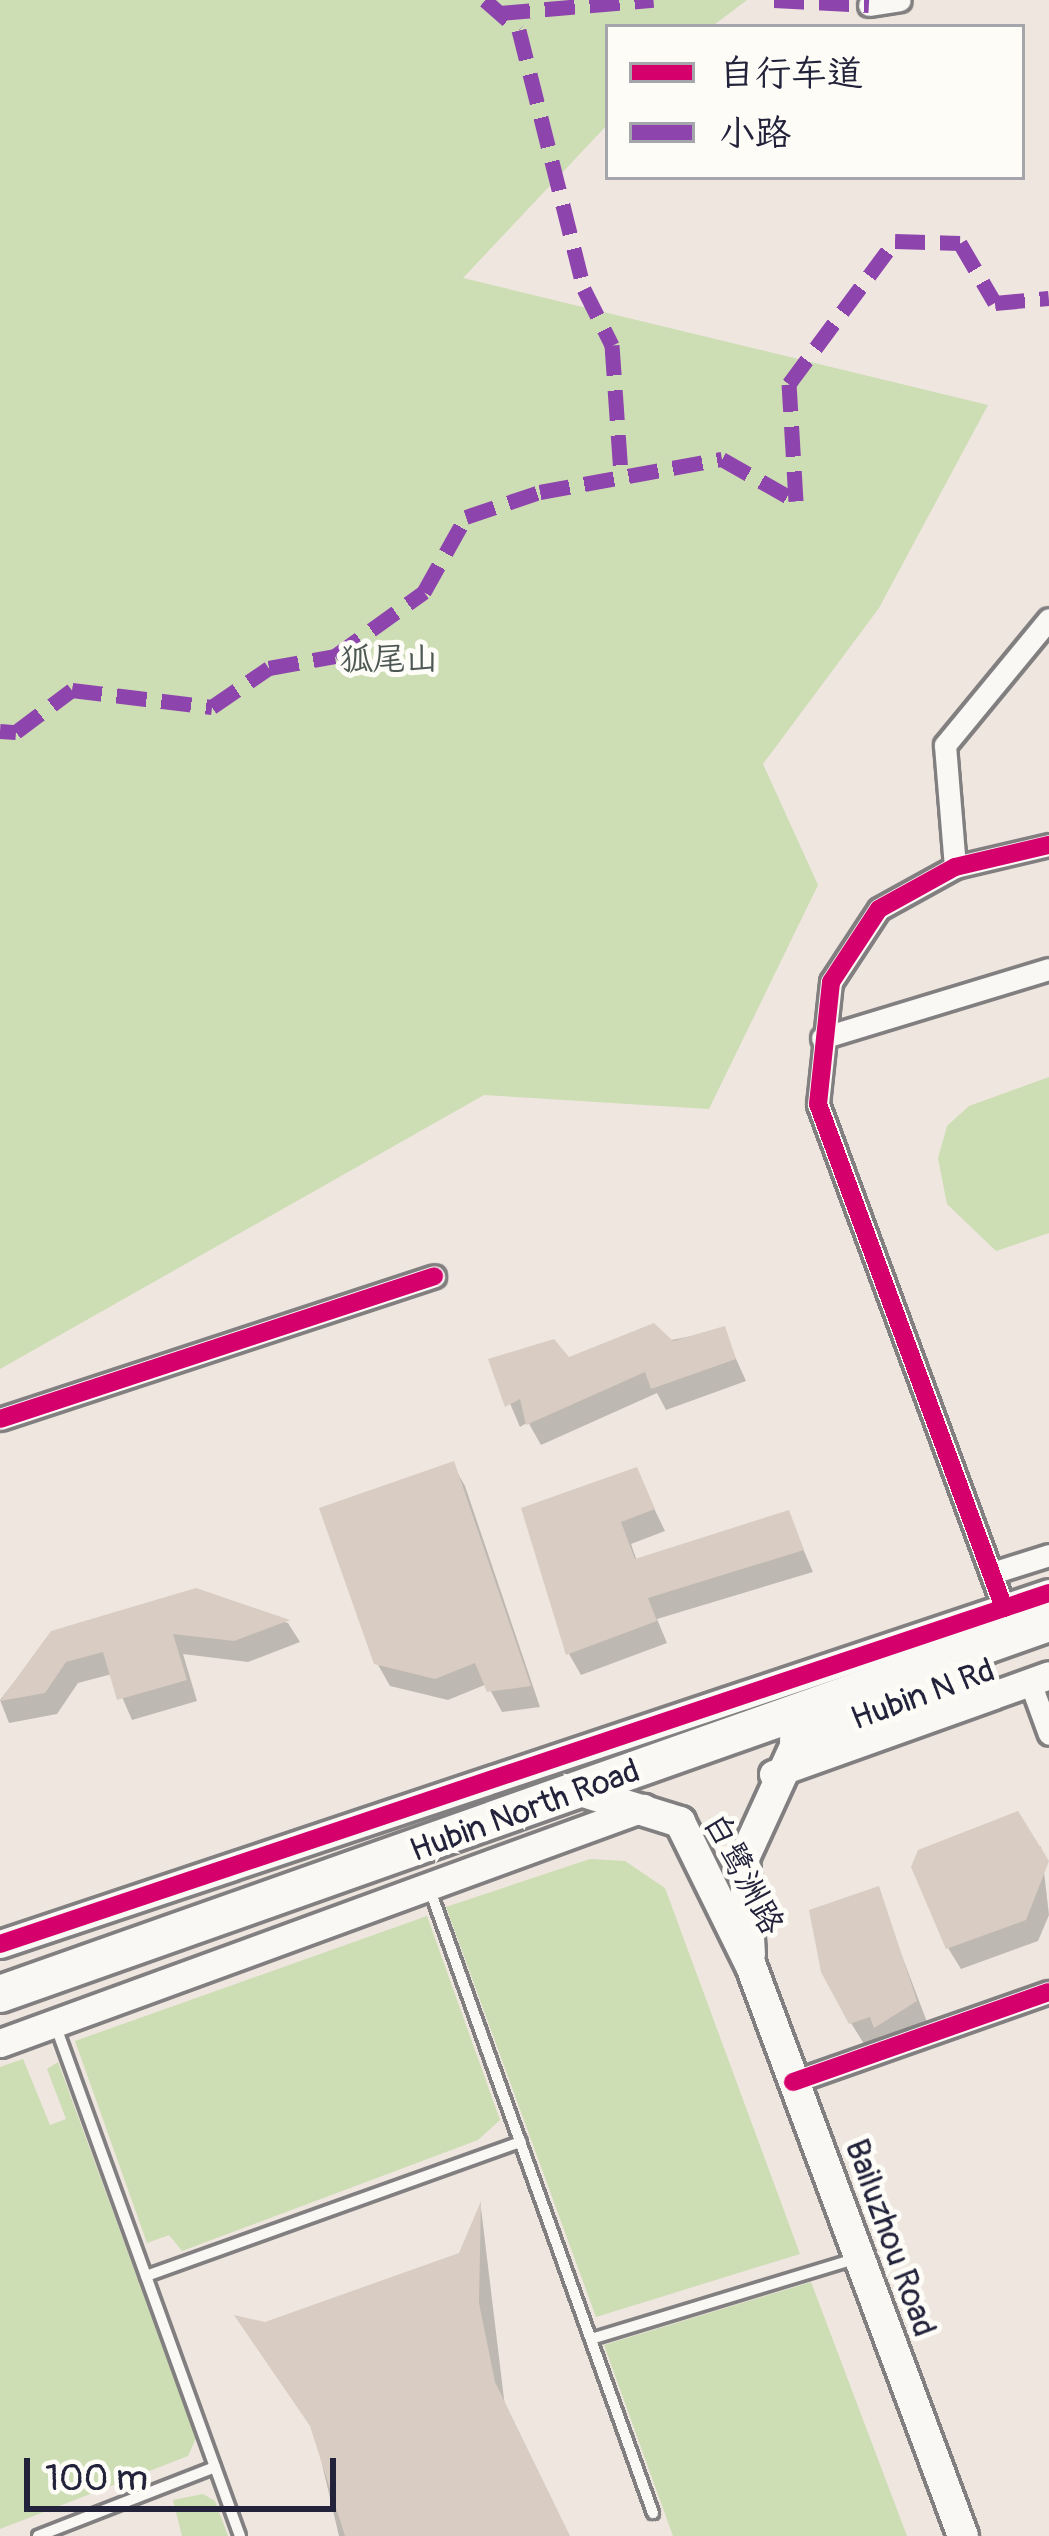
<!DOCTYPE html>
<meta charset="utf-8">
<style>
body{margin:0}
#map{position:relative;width:1049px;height:2536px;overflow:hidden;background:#eee6df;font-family:Pangolin,"LXGW WenKai TC",sans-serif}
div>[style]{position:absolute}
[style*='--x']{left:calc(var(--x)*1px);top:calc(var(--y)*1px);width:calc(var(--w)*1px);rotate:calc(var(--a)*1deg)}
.green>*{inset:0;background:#cdddb4}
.shadow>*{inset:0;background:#0003}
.building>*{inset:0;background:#d9ccc2}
.roads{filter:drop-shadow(3px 0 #827f80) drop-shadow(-3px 0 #827f80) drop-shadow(0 3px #827f80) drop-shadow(0 -3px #827f80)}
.service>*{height:10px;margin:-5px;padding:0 5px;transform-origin:5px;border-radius:5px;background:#f9f8f5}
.minor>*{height:21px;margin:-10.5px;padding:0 10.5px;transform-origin:10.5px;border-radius:10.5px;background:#f9f8f5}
.tertiary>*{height:27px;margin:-13.5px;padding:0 13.5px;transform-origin:13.5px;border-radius:13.5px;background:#f9f8f5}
.secondary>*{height:30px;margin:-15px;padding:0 15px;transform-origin:15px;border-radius:15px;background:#f9f8f5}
.primary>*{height:36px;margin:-18px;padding:0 18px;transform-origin:18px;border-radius:18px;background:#f9f8f5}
.quiet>*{height:15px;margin-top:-7.5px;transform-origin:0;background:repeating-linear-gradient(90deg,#8e44ad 0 30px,transparent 0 45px)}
.cycleway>*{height:18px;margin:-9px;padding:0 9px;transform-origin:9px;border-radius:9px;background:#d6006c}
span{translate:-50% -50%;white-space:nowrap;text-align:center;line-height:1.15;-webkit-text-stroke:10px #fdfcf7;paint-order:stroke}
.park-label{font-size:33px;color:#4d5855}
.street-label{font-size:33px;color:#22223b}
.legend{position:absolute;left:605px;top:24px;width:420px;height:156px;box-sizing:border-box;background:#fdfcf7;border:3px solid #a5a5ac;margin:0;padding:15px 21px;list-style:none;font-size:36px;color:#22223b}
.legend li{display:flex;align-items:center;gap:24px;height:60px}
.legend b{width:60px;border:3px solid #a5a5ac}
.scale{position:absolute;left:24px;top:2458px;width:312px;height:54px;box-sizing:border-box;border:6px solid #22223b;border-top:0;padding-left:15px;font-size:36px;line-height:42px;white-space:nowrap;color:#22223b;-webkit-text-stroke:9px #fdfcf7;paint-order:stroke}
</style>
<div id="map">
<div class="green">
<div style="clip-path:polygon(0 0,747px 0,711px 27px,608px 27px,608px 124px,463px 278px,988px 405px,879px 608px,763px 764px,818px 885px,709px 1109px,484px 1095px,0 1369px)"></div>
<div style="clip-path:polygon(1049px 1077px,1049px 1233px,996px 1251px,947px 1204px,938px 1158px,947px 1126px,969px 1106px)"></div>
<div style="clip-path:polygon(590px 1859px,625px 1861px,665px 1888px,800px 2254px,596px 2317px,446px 1907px)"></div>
<div style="clip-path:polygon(427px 1916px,500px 2120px,478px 2140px,182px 2251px,169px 2235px,147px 2243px,75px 2041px)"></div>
<div style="clip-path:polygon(23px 2059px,50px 2125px,66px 2119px,47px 2069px,58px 2062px,196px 2438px,188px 2456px,0 2529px,0 2067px)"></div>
<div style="clip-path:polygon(811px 2282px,907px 2536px,673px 2536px,604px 2345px)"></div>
<div style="clip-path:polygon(203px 2494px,215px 2501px,228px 2536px,182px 2536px,173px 2500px)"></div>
</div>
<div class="shadow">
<div style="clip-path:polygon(723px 1330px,746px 1381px,666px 1410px,657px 1393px,541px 1445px,528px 1422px,520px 1427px,492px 1361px,568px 1360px)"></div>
<div style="clip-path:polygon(453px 1465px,465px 1486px,540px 1707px,502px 1712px,487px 1684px,448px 1700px,390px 1686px,377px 1663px)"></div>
<div style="clip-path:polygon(636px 1471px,665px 1531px,631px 1544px,637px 1561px,788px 1514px,813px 1572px,657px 1619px,667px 1643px,581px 1675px,569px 1654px)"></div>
<div style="clip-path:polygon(196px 1591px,288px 1623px,300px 1642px,248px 1662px,183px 1654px,197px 1701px,132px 1720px,112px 1674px,78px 1683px,57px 1714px,9px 1723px,0 1700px,52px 1634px)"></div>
<div style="clip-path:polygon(1041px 1846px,1049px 1915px,1038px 1941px,961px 1969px,948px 1948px)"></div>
<div style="clip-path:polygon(877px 1890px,927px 2022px,889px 2048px,883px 2037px,864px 2044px,851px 2023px)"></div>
<div style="clip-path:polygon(481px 2208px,505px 2407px,569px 2536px,339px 2536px,314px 2430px,265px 2325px,461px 2256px)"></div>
</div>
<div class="building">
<div style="clip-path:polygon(654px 1323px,673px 1341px,725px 1326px,736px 1359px,651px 1389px,645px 1372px,526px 1425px,520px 1399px,505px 1407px,488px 1359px,554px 1339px,569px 1357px)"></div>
<div style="clip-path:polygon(454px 1461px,531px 1686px,487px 1692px,475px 1663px,435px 1679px,374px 1664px,319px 1508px)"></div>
<div style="clip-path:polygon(637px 1467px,655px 1509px,621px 1522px,635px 1559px,789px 1510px,804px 1550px,648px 1598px,657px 1621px,566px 1655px,521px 1508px)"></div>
<div style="clip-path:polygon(196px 1588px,290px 1620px,234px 1641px,173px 1634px,187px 1680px,117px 1700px,103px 1652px,66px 1662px,45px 1693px,0 1701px,51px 1631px)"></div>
<div style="clip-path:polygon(1018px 1811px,1049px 1861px,1026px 1920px,946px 1949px,911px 1867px,918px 1850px)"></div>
<div style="clip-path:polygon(879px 1886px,917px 2001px,874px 2028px,870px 2017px,849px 2024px,821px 1972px,809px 1910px)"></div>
<div style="clip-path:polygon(481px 2201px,479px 2303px,495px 2382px,570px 2536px,345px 2536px,310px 2426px,234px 2315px,265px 2322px,459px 2253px)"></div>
</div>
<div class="roads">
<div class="service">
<div style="--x:430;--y:1890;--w:662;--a:70.31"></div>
<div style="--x:56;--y:2027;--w:541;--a:70.13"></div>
<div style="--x:146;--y:2276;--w:398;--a:-19.7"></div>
<div style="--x:591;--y:2339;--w:279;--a:-16.9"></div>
<div style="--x:38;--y:2536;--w:190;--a:-21.3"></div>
</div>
<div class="minor">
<div style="--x:869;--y:5;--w:31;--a:-9"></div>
<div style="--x:955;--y:867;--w:122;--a:-94.7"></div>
<div style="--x:945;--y:745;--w:163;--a:-50.5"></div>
<div style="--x:822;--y:1038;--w:237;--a:-16.9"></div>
<div style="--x:0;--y:1419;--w:457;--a:-18.2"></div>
<div style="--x:992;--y:1573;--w:60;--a:-17.5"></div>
<div style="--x:1004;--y:1608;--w:537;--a:-110.26"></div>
<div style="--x:818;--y:1104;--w:123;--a:-83.9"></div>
<div style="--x:831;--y:982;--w:87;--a:-56.7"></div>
<div style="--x:879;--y:909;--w:87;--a:-28.9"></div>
<div style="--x:955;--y:867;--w:97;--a:-13.2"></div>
<div style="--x:1030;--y:1682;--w:55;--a:69.9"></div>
<div style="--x:793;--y:2082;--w:271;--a:-19.4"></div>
</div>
<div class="tertiary">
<div style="--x:773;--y:1774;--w:293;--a:-19.7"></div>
<div style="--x:0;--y:1944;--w:1106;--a:-18.5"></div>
<div style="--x:0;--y:2043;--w:685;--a:-20.08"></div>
</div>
<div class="secondary">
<div style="--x:580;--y:1791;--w:105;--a:17.2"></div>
<div style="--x:680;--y:1822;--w:161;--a:63.8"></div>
<div style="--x:751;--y:1966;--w:608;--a:69.6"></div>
<div style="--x:750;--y:1954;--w:96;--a:-93.6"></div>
<div style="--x:744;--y:1858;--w:130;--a:-65.4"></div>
</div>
<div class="primary">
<div style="--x:798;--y:1740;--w:164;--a:-20"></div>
<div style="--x:0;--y:1994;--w:1113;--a:-19.48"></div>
</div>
</div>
<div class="quiet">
<div style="--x:485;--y:0;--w:45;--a:41.4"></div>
<div style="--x:519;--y:30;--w:267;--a:75.9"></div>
<div style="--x:584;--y:289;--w:63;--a:63.4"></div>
<div style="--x:612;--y:345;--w:129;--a:86"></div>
<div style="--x:774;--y:0;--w:95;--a:3"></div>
<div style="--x:500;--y:13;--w:154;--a:-4.9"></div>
<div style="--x:0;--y:731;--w:16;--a:4"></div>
<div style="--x:16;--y:732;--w:70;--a:-36.9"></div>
<div style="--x:72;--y:690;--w:141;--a:6.9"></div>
<div style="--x:212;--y:707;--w:69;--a:-34.4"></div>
<div style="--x:269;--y:668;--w:67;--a:-10.3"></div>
<div style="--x:335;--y:656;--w:110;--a:-35.7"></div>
<div style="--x:424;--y:592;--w:86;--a:-60.8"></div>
<div style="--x:466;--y:517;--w:78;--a:-18.7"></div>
<div style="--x:540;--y:492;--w:185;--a:-10.3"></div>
<div style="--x:722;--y:459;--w:85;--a:29.6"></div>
<div style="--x:796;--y:501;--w:117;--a:-93.4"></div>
<div style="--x:789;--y:384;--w:178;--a:-53.5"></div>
<div style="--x:895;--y:241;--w:65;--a:1.8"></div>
<div style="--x:960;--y:243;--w:69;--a:59.7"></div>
<div style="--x:995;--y:303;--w:54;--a:-5.3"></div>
</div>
<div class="cycleway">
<div style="--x:0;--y:1419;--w:457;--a:-18.2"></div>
<div style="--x:1004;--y:1608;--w:537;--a:-110.26"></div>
<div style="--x:818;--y:1104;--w:123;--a:-83.9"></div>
<div style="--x:831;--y:982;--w:87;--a:-56.7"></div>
<div style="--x:879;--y:909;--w:87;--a:-28.9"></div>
<div style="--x:955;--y:867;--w:97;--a:-13.2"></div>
<div style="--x:0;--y:1944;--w:1106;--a:-18.5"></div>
<div style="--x:793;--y:2082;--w:271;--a:-19.4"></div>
</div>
<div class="park-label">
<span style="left:389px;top:660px">狐尾山</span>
</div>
<div class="street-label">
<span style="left:923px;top:1695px;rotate:-20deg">Hubin N Rd</span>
<span style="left:525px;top:1811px;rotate:-20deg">Hubin North Road</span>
<span style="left:743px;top:1874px;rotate:62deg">白鹭洲路</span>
<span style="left:890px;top:2238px;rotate:70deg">Bailuzhou Road</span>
</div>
<ul class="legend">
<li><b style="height:15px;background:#d6006c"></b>自行车道</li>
<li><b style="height:15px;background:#8e44ad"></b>小路</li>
</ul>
<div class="scale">100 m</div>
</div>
